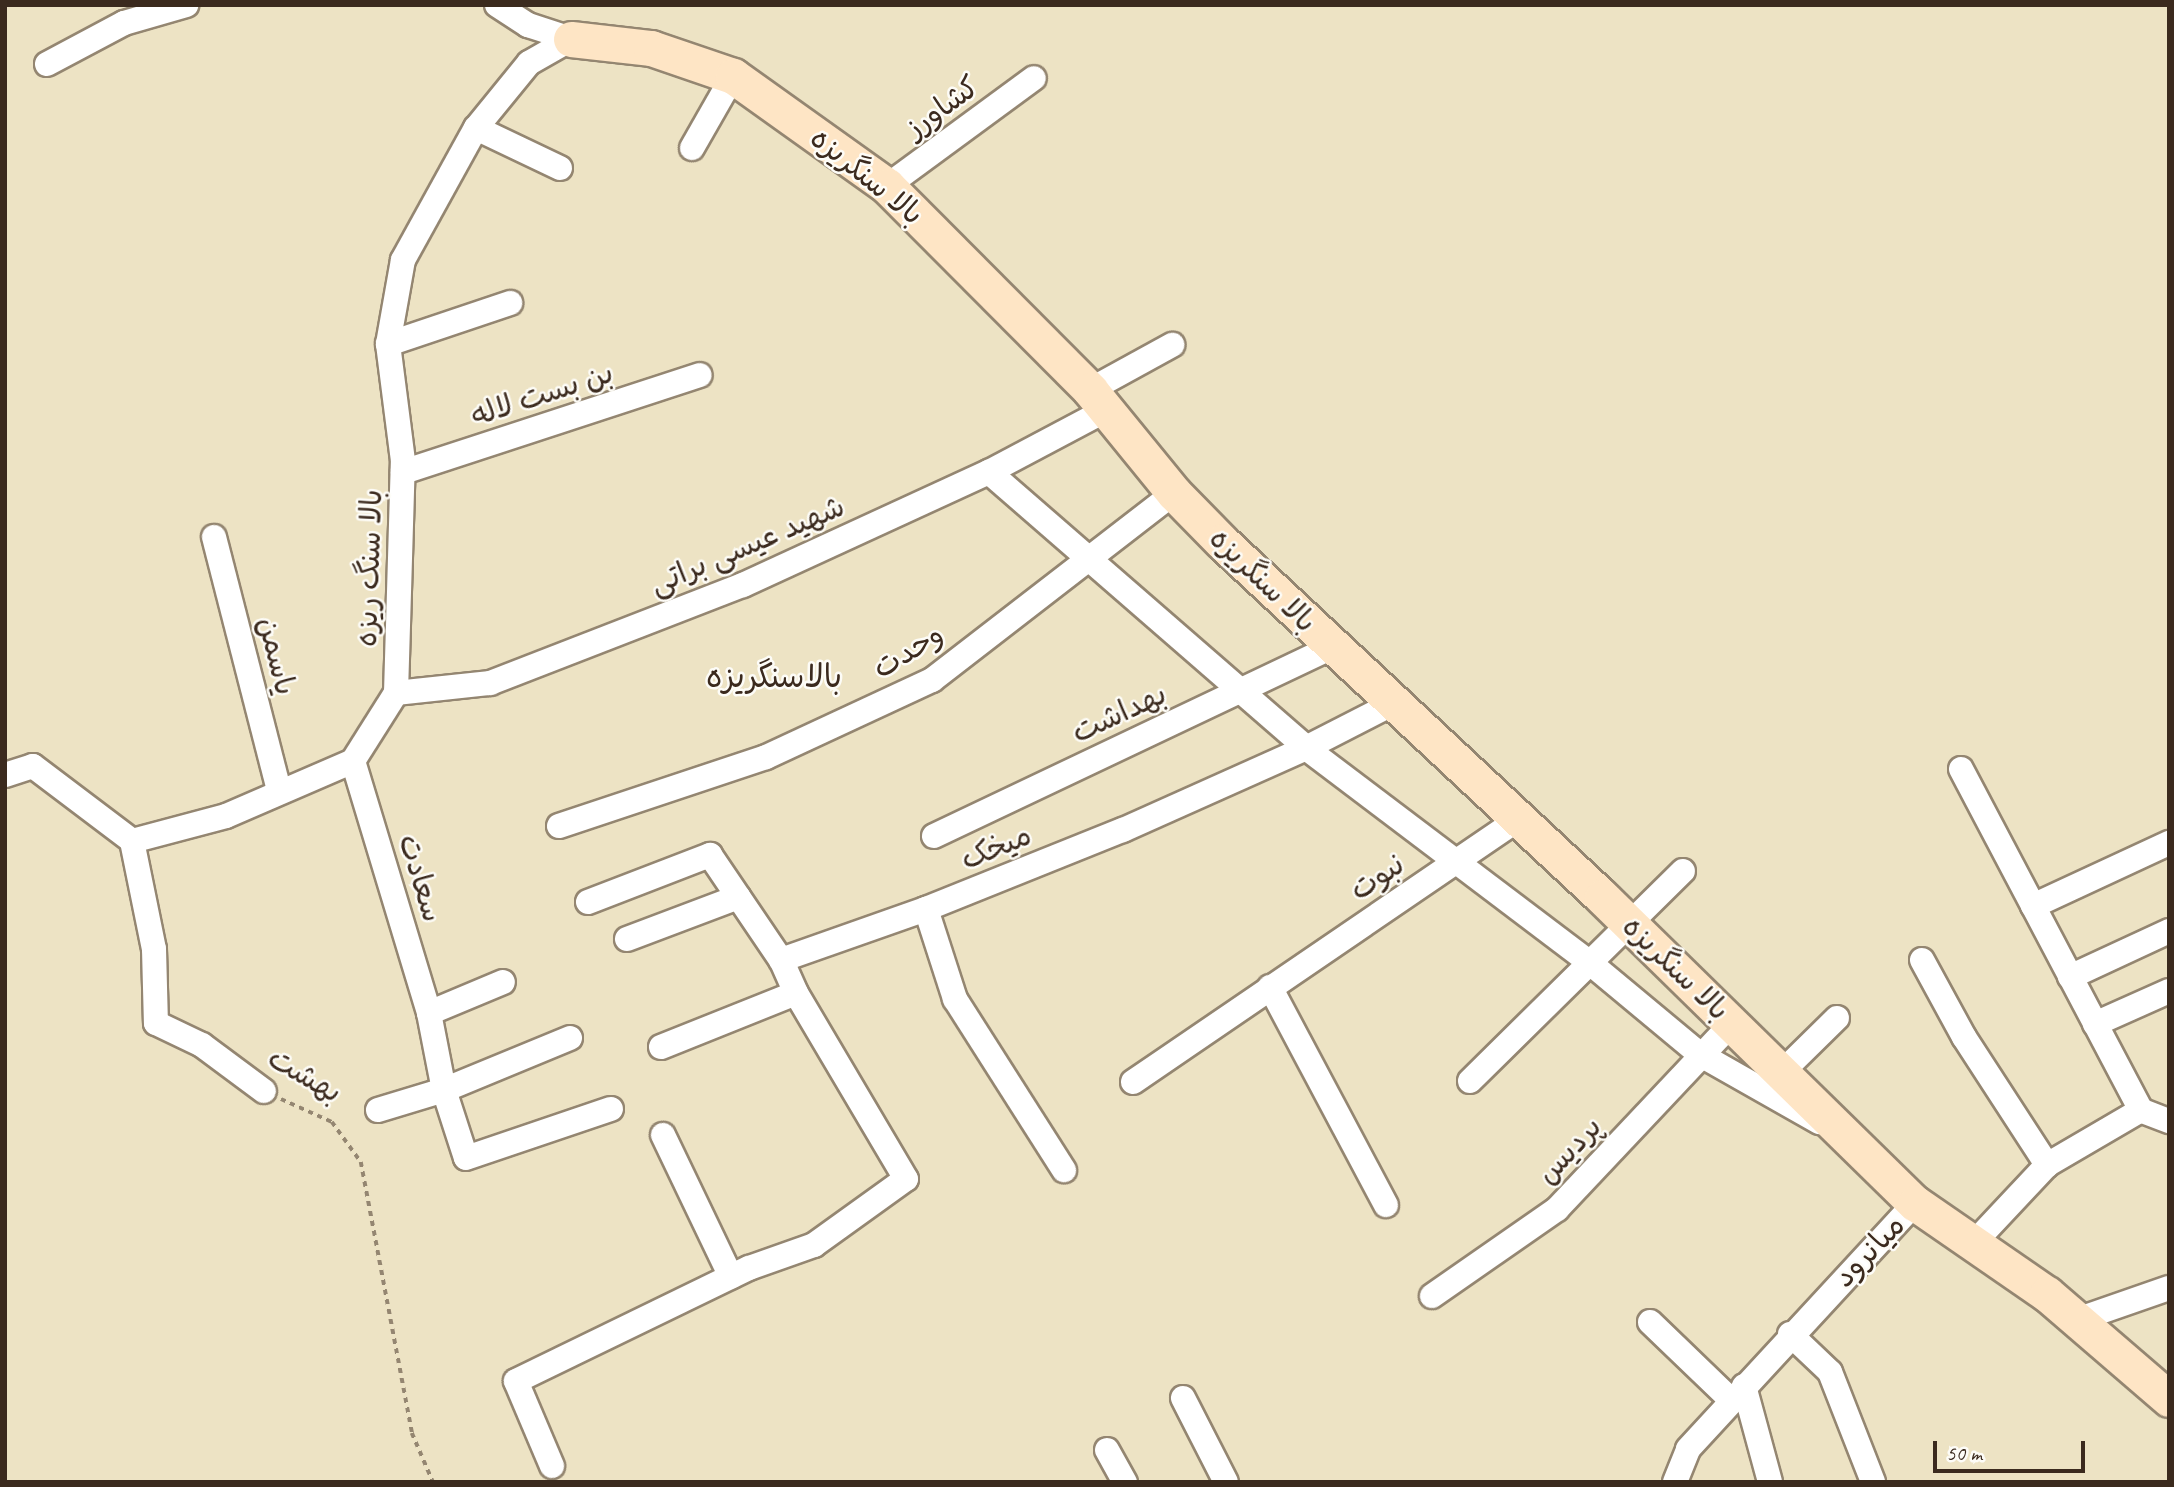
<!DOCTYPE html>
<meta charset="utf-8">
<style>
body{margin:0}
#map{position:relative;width:2174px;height:1487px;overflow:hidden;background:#ede3c4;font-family:Caveat,"Playpen Sans Arabic",sans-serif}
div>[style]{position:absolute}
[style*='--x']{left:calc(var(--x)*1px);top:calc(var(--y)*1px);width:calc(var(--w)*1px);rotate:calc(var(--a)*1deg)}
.path>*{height:3.5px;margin-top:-1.75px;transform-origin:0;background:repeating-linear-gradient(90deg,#948671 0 5px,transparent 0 10px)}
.roads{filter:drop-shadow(2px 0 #948671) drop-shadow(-2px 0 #948671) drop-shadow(0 2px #948671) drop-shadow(0 -2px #948671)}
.street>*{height:24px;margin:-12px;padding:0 12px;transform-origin:12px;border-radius:12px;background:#fff}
.secondary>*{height:35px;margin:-17.5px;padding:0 17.5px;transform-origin:17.5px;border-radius:17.5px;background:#fee5c5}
span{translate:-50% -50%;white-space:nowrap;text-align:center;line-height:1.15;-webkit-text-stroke:5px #fdfcf7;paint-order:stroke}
.street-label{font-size:30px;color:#3b2a1e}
.neighbourhood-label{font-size:32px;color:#3b2a1e}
.frame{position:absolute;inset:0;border:7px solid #3b2a1e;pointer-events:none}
.scale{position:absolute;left:1933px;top:1441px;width:152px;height:32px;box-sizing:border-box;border:4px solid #3b2a1e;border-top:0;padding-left:9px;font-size:21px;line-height:24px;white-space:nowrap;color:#3b2a1e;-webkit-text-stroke:5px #fdfcf7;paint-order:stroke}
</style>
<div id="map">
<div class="path">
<div style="--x:281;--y:1099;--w:56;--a:24.3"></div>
<div style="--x:332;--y:1122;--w:49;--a:54.1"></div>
<div style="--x:361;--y:1162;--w:276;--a:79.3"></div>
<div style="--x:412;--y:1433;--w:53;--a:66.8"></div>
</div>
<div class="roads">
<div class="street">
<div style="--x:497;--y:5;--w:37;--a:33"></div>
<div style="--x:528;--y:25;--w:45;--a:18"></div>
<div style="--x:47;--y:64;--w:87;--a:-28"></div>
<div style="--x:124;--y:23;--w:65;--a:-16.2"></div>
<div style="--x:476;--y:128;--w:93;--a:25.5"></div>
<div style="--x:692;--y:148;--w:83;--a:-60.3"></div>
<div style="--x:887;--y:186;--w:182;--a:-36.3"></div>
<div style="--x:388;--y:344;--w:129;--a:-18.6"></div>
<div style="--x:1090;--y:390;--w:94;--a:-28.8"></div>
<div style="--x:403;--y:472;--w:312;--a:-18.1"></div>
<div style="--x:989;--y:472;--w:420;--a:41"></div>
<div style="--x:1306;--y:748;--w:356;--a:37.1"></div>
<div style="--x:1590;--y:963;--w:144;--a:39.7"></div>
<div style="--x:1701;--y:1055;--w:136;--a:29.6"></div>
<div style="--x:214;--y:537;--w:261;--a:75.6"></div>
<div style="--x:396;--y:693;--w:95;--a:-6.1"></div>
<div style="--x:490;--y:683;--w:271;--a:-21.2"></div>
<div style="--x:743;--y:585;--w:271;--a:-24.7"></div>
<div style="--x:989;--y:472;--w:135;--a:-27.9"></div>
<div style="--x:353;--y:761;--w:263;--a:73.2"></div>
<div style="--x:429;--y:1013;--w:78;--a:79"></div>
<div style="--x:444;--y:1090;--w:69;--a:163.1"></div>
<div style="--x:1961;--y:769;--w:386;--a:62.2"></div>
<div style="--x:2141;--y:1110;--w:109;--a:149.7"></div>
<div style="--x:5;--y:775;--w:29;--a:-18"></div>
<div style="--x:33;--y:766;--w:124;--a:37.1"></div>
<div style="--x:132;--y:841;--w:97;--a:-14.9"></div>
<div style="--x:226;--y:816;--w:138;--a:-23.4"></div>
<div style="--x:353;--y:761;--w:80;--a:-57.7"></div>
<div style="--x:396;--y:693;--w:232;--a:-88.3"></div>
<div style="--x:403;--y:461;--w:118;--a:-97.3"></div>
<div style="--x:388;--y:344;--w:85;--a:-79.9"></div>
<div style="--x:403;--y:260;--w:151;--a:-61.1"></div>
<div style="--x:476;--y:128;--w:84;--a:-50.8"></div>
<div style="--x:529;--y:63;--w:48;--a:-29.7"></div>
<div style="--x:559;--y:826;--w:218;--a:-18.4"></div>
<div style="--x:766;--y:757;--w:183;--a:-24.9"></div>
<div style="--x:932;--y:680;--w:306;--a:-37.7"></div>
<div style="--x:934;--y:836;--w:441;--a:-25.4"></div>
<div style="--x:132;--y:841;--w:110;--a:78.5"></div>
<div style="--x:154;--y:949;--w:74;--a:88.5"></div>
<div style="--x:156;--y:1023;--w:51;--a:25.6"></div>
<div style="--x:202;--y:1045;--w:77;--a:36.6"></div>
<div style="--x:588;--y:902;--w:131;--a:-21.1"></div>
<div style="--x:710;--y:855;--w:127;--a:55.9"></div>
<div style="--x:2033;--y:906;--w:150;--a:-24.9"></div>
<div style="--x:926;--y:909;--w:95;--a:72.1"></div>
<div style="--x:955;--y:999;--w:203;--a:57.5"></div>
<div style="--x:627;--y:939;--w:119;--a:-20.7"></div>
<div style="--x:1922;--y:960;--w:88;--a:61.4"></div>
<div style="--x:1964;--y:1037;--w:153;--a:57"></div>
<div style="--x:2047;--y:1165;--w:111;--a:133.2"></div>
<div style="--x:2070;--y:977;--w:109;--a:-24.9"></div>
<div style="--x:1270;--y:987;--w:247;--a:62"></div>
<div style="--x:429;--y:1013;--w:80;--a:-22.7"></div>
<div style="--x:2095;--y:1024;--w:81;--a:-24"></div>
<div style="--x:570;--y:1038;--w:136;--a:157.6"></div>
<div style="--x:444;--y:1090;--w:71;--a:72.1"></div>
<div style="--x:466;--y:1158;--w:153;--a:-18.7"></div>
<div style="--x:661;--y:1047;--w:145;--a:-21.8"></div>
<div style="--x:796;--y:993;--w:36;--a:-114"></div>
<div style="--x:781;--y:960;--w:154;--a:-19.4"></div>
<div style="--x:926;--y:909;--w:212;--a:-21.9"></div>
<div style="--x:1123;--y:830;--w:201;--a:-24.1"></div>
<div style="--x:1306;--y:748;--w:99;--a:-27.1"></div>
<div style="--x:1782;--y:1072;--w:77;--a:-44.5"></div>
<div style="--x:1470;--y:1081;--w:299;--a:-44.6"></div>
<div style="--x:1133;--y:1082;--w:467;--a:-34.3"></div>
<div style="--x:2140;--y:1110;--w:31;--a:21"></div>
<div style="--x:663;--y:1135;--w:157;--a:64.4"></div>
<div style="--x:1432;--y:1296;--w:152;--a:-34.8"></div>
<div style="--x:1557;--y:1209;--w:255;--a:-46.7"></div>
<div style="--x:2077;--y:1320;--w:97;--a:-19.2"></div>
<div style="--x:1650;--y:1322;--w:112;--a:43.9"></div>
<div style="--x:1790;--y:1334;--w:55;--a:43.5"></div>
<div style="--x:1830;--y:1372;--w:118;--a:68.6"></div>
<div style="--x:1744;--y:1386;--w:99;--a:74.8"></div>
<div style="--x:1183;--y:1398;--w:94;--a:62.9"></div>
<div style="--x:1107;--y:1450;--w:37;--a:61"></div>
<div style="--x:552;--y:1466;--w:92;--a:-113"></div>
<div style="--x:516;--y:1381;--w:259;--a:-25.9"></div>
<div style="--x:749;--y:1268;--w:69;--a:-19.5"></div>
<div style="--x:814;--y:1245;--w:113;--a:-35.7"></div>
<div style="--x:906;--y:1179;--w:216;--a:-120.6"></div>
<div style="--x:1675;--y:1482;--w:35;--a:-68"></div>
<div style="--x:1688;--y:1449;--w:335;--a:-47.3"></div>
</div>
<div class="secondary">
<div style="--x:571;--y:39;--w:81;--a:6.4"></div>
<div style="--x:651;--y:48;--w:87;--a:18.9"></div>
<div style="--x:733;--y:76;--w:189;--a:35.5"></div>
<div style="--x:887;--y:186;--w:288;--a:45.1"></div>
<div style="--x:1090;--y:390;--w:133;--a:50.8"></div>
<div style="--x:1174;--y:493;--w:69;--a:45.6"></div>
<div style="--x:1222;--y:542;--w:520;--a:43.05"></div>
<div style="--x:1602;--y:897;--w:438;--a:44.4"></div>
<div style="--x:1915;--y:1203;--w:160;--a:34.6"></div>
<div style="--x:2047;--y:1294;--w:161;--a:40.7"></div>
</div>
</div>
<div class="street-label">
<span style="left:942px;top:107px;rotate:-36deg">کشاورز</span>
<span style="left:867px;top:176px;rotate:39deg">بالا سنگریزه</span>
<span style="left:542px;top:394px;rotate:-18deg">بن بست لاله</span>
<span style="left:747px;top:545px;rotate:-23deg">شهید عیسی براتی</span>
<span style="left:369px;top:568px;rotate:-88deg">بالا سنگ ریزه</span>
<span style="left:1263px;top:580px;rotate:44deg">بالا سنگریزه</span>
<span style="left:908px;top:651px;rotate:-31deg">وحدت</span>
<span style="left:277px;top:656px;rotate:76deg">یاسمن</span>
<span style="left:1119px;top:713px;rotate:-25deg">بهداشت</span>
<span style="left:996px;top:847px;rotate:-22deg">میخک</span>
<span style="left:1377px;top:877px;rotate:-34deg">نبوت</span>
<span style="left:421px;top:878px;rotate:73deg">سعادت</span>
<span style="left:1676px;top:968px;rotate:44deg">بالا سنگریزه</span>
<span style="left:305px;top:1075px;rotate:30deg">بهشت</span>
<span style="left:1569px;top:1150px;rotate:-47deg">پردیس</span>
<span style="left:1869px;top:1251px;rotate:-46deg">میانرود</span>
</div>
<div class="neighbourhood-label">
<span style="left:774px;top:677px">بالاسنگریزه</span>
</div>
<div class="frame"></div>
<div class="scale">50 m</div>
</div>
